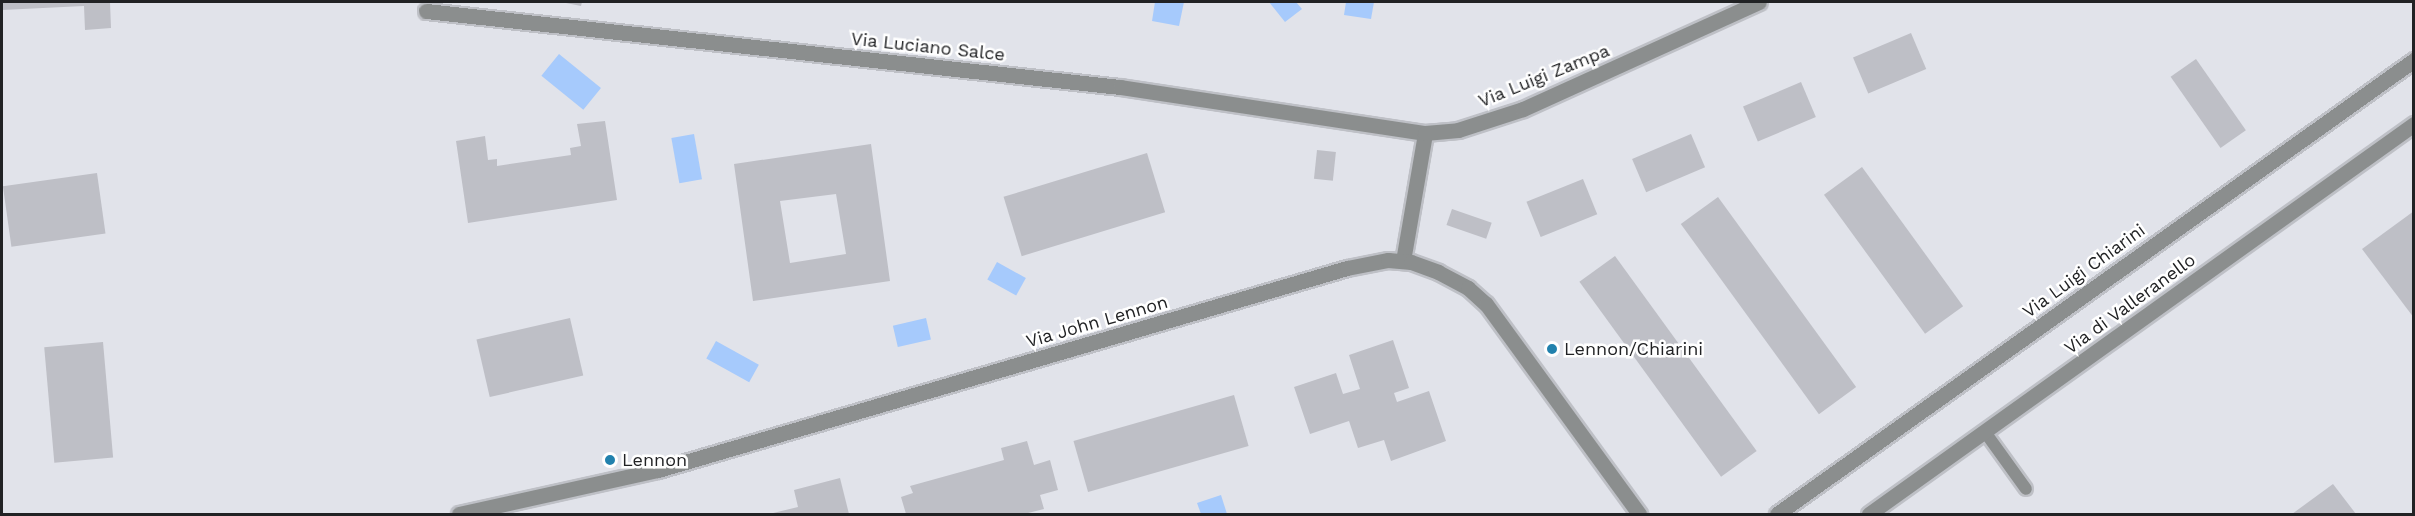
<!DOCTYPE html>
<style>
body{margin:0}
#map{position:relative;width:2415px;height:516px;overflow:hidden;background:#e1e3ea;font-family:"Work Sans",sans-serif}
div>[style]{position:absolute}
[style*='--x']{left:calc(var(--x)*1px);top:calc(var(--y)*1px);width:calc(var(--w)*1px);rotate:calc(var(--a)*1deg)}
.water>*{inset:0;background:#a6cafc;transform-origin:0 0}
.building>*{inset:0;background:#bebfc6;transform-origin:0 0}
.roads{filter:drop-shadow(2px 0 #bec0c6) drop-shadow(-2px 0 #bec0c6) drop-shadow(0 2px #bec0c6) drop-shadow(0 -2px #bec0c6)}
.service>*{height:12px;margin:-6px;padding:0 6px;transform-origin:6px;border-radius:6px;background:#8b8e8e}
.minor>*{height:15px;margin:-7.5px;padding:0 7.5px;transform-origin:7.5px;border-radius:7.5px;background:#8b8e8e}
.tertiary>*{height:15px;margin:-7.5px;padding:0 7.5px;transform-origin:7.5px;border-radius:7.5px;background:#8b8e8e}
.dots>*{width:16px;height:16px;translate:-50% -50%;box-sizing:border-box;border:3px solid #fff;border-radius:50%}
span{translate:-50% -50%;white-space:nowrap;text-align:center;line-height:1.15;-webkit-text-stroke:5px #fff;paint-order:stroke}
.street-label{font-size:18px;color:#212224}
.poi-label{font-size:18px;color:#212224}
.left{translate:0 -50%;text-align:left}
.frame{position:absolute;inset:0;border:3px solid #212224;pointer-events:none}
</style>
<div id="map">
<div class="water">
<div style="clip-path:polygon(1155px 2px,1184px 2px,1179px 26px,1152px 21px)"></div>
<div style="clip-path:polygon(1269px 2px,1296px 2px,1302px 9px,1285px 22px)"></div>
<div style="clip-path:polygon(1346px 2px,1374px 2px,1371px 19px,1344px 15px)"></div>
<div style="left:559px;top:54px;width:54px;height:28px;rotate:39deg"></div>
<div style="left:694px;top:134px;width:46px;height:23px;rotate:80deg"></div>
<div style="left:997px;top:262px;width:33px;height:20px;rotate:29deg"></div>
<div style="left:926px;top:318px;width:22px;height:34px;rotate:77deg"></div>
<div style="left:716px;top:341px;width:49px;height:20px;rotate:29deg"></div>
<div style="clip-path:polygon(1221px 495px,1227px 514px,1201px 514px,1197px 503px)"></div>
</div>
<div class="building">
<div style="clip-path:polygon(2px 2px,110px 2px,111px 28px,85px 30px,84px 6px,2px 10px)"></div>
<div style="clip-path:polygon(561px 2px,582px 2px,581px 6px)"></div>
<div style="left:1911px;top:33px;width:39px;height:63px;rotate:67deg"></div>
<div style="left:2196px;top:59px;width:87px;height:31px;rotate:55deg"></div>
<div style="left:1801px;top:82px;width:38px;height:63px;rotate:67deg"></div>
<div style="clip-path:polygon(605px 121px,617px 200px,468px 223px,456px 141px,485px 136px,488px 160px,497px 159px,497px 166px,571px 155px,570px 148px,581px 146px,577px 124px)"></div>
<div style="left:1691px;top:134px;width:36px;height:64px;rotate:67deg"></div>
<div style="clip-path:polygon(evenodd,871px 144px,890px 281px,753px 301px,734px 164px,871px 144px,836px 194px,846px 254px,790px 263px,780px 201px,836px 194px)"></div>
<div style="left:1317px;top:150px;width:19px;height:29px;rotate:6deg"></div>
<div style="left:1147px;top:153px;width:62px;height:150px;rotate:73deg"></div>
<div style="left:1862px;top:167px;width:172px;height:47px;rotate:54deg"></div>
<div style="left:97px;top:173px;width:61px;height:95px;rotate:82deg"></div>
<div style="left:1583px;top:179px;width:38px;height:61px;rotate:68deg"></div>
<div style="left:1718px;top:197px;width:235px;height:46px;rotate:54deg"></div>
<div style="left:1452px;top:209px;width:42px;height:17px;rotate:19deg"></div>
<div style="clip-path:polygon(2414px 211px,2414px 318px,2362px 249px)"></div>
<div style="left:1615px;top:256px;width:241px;height:44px;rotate:54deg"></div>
<div style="left:570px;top:318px;width:59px;height:96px;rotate:77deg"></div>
<div style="clip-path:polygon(1393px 340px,1409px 388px,1394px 393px,1397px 402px,1429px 391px,1446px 441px,1391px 461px,1384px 440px,1358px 448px,1349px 421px,1310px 434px,1294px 387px,1336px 373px,1343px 394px,1360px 389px,1349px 355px)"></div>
<div style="left:103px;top:342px;width:116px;height:59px;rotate:85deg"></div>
<div style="left:1234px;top:395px;width:53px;height:167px;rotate:74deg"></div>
<div style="clip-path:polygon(1027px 441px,1034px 465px,1050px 460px,1058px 490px,1040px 495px,1044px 509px,1024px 514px,906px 514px,901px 497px,913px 493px,910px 486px,1004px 460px,1001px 448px)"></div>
<div style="clip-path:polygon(840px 478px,849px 514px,769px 514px,798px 507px,794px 490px)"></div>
<div style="clip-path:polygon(2333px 484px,2356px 514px,2292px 514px)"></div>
</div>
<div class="roads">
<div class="service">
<div style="--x:1985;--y:432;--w:70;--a:54.3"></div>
</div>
<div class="minor">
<div style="--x:426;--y:11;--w:698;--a:6.25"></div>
<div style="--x:1120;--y:87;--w:308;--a:8.6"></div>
<div style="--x:1403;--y:261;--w:130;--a:-80.2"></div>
<div style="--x:1425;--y:133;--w:33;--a:-5"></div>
<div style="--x:1458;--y:130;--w:68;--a:-17.9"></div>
<div style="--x:1523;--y:109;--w:259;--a:-24.4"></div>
<div style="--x:459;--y:514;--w:204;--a:-12.5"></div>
<div style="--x:658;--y:470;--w:718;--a:-16.34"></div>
<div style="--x:1347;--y:268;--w:42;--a:-11"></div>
<div style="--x:1388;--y:260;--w:23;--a:5"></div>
<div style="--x:1411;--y:262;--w:29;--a:20"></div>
<div style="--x:1438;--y:272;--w:34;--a:28"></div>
<div style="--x:1468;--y:288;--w:24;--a:42"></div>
<div style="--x:1486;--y:304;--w:260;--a:53.9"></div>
<div style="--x:1869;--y:514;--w:670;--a:-35.59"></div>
</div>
<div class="tertiary">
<div style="--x:1777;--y:514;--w:782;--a:-35.48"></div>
</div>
</div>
<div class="dots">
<div style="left:1552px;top:349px;background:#2181ad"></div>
<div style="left:610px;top:460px;background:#2181ad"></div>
</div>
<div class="street-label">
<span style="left:928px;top:47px;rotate:6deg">Via Luciano Salce</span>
<span style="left:1544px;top:76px;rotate:-22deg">Via Luigi Zampa</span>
<span style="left:2084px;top:271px;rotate:-36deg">Via Luigi Chiarini</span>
<span style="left:2130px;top:304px;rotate:-36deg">Via di Valleranello</span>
<span style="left:1097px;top:322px;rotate:-16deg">Via John Lennon</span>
</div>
<div class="poi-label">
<span class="left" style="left:1564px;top:349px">Lennon/Chiarini</span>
<span class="left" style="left:622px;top:460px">Lennon</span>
</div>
<div class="frame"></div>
</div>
